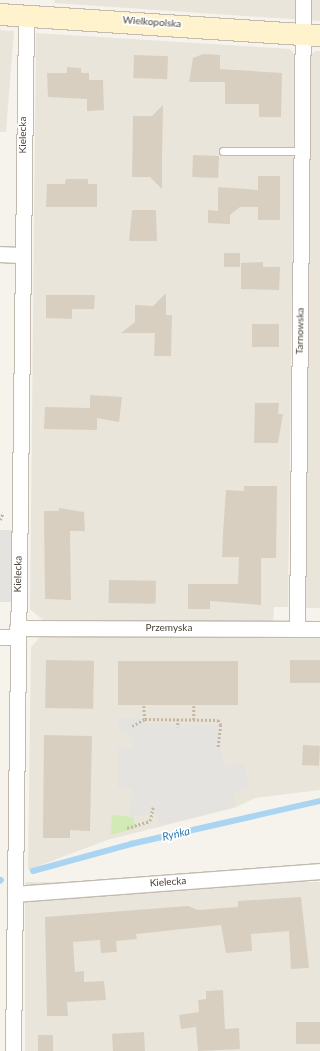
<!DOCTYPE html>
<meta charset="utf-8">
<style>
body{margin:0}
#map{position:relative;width:320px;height:1051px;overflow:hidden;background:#f6f3ec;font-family:Lato,sans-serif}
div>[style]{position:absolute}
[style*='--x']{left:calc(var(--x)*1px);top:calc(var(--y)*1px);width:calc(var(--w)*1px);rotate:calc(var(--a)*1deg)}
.residential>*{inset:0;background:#eae5da;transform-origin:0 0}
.green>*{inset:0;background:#d2eab5}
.parking>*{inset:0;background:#e5e3e0;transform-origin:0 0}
.stream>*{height:5.5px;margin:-2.75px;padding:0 2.75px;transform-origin:2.75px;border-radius:2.75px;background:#a9d4f2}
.building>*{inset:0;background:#d8cfc1;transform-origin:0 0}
.path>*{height:2.5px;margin-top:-1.25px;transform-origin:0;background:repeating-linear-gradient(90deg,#c4b79f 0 2px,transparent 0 4px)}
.roads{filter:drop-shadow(1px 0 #c2bbae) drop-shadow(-1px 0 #c2bbae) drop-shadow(0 1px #c2bbae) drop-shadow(0 -1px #c2bbae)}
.lane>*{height:7px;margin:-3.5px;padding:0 3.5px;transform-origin:3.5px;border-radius:3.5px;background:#fff}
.street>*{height:15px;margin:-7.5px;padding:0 7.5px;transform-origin:7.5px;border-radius:7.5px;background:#fff}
.secondary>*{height:21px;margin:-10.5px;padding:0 10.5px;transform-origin:10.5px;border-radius:10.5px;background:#fff3cd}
span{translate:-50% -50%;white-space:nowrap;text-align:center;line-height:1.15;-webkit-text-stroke:3.5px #fff;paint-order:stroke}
.street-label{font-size:10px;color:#4b4439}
.water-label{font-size:11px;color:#2e7ab2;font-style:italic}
</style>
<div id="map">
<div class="residential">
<div style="clip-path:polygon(55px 0,320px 0,320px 21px,54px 3px)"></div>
<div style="clip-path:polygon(0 30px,14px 31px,6px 132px,0 132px)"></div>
<div style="clip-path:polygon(36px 33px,290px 49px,295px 54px,288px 607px,274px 607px,273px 624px,44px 621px,30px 609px)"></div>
<div style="clip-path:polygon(315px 51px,320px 51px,320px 608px,305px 608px,310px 56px)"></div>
<div style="clip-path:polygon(43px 634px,320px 637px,320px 790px,255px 798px,234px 808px,107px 840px,28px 870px,31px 647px)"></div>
<div style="left:320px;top:882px;width:169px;height:295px;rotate:90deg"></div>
</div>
<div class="green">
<div style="clip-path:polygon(112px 815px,133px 817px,136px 828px,111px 835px)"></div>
</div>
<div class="parking">
<div style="left:0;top:530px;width:18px;height:72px"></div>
<div style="clip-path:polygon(119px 718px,140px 718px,147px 723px,218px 725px,224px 767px,243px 763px,250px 788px,234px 793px,236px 806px,159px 826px,157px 813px,129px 817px,132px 789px,117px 788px,118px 748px,132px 748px,133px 743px,127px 732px,118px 731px)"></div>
</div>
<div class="stream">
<div style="--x:33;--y:871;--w:102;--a:-15.4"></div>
<div style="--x:131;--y:844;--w:194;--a:-12.8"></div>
<div style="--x:0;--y:881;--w:1;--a:-45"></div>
</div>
<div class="building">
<div style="clip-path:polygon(203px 54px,220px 55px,220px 69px,282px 73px,281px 117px,259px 117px,259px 104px,225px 104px,225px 82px,189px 82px,193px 58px)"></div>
<div style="left:134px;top:55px;width:34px;height:23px;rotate:2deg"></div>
<div style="clip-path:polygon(67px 67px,81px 68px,81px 73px,89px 73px,89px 80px,103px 80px,104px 110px,87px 111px,87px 99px,48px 97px,47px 73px,67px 73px)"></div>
<div style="clip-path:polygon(163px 105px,162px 162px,162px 189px,150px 177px,132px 177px,133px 116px,152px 116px)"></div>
<div style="left:193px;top:155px;width:26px;height:22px;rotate:2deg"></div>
<div style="clip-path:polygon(258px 176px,280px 176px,280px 220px,258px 220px,258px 207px,240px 207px,230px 215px,230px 224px,208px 223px,208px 210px,218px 211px,218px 187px,258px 190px)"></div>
<div style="clip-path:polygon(66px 179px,88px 179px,88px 184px,97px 184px,97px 207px,46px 207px,47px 184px,65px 184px)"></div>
<div style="clip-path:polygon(132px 210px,156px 210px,157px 241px,129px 241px)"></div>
<div style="left:224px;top:253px;width:16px;height:14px"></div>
<div style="clip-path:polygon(263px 262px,263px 267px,280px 267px,279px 290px,241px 289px,241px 263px)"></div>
<div style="clip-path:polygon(166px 293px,166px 315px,172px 315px,171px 356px,154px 356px,155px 333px,121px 333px,135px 322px,135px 305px,153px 306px)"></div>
<div style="clip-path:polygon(46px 295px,95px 295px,94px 309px,72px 309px,72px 319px,46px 318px)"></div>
<div style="left:252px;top:324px;width:27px;height:23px"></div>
<div style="clip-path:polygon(90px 395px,122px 397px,119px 422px,97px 418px,97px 430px,44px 429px,45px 407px,90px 408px)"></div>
<div style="clip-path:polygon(255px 403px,279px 403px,278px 414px,283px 414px,278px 443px,254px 443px)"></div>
<div style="clip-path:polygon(244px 486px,277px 486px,276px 558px,261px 558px,261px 605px,210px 601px,210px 609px,188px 609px,188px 584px,238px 584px,239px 557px,222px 557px,223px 533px,226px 490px,244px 491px)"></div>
<div style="clip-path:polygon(59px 508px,84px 512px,85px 531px,70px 531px,71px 600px,45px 599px,44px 511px,59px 511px)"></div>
<div style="left:109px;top:580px;width:47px;height:23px;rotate:1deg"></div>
<div style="left:46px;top:660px;width:48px;height:48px;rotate:1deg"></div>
<div style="left:290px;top:660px;width:30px;height:23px"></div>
<div style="left:118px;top:661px;width:120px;height:44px"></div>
<div style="clip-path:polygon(44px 735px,92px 736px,90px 831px,70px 830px,70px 838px,43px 838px)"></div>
<div style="left:303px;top:745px;width:17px;height:20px;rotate:3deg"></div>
<div style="clip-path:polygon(301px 897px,309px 968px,291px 969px,289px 931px,251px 934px,252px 951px,226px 953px,221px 925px,136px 934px,137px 939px,116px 941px,117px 952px,101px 953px,100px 940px,73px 942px,75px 972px,84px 971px,84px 982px,104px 981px,106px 1000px,67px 1002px,68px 1016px,47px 1016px,45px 917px,188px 906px,198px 910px,238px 907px,238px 901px)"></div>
<div style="clip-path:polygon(223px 990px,225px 1029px,239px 1028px,240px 1049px,198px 1051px,196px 1027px,181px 1029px,179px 1015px,199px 1012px,198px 1000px,206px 999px,206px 991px)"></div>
<div style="left:320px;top:1022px;width:22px;height:24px;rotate:90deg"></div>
<div style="left:144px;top:1032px;width:19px;height:32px;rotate:87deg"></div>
<div style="left:38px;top:1035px;width:15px;height:16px"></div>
</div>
<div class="path">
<div style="--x:0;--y:520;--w:8;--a:-67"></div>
<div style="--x:144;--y:706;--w:13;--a:86"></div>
<div style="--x:145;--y:719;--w:73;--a:0.8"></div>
<div style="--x:218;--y:720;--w:6;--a:59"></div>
<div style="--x:221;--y:725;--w:24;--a:97"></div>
<div style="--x:194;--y:706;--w:14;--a:90"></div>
<div style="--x:178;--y:719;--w:8;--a:90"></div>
<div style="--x:132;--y:726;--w:15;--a:-28"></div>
<div style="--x:127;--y:828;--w:24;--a:-17"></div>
<div style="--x:150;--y:821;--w:14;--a:-78"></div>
</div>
<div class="roads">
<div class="lane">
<div style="--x:223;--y:151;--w:79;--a:0"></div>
</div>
<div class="street">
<div style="--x:0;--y:254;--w:22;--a:3"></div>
<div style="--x:17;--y:628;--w:303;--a:0.2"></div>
<div style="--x:297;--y:629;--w:629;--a:-89.45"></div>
<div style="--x:0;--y:637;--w:16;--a:0"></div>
<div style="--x:15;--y:894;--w:306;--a:-4.3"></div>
<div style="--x:13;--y:1051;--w:1037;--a:-89.28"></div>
</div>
<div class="secondary">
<div style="--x:0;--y:14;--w:321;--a:3.8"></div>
</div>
</div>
<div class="street-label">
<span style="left:152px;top:22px;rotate:4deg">Wielkopolska</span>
<span style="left:23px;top:135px;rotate:-90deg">Kielecka</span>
<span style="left:300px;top:331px;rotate:-89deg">Tarnowska</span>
<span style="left:18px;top:574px;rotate:-89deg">Kielecka</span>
<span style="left:169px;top:628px">Przemyska</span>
<span style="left:168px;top:882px;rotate:-4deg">Kielecka</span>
</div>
<div class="water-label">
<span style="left:176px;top:834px;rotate:-13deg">Ryńka</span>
</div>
</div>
